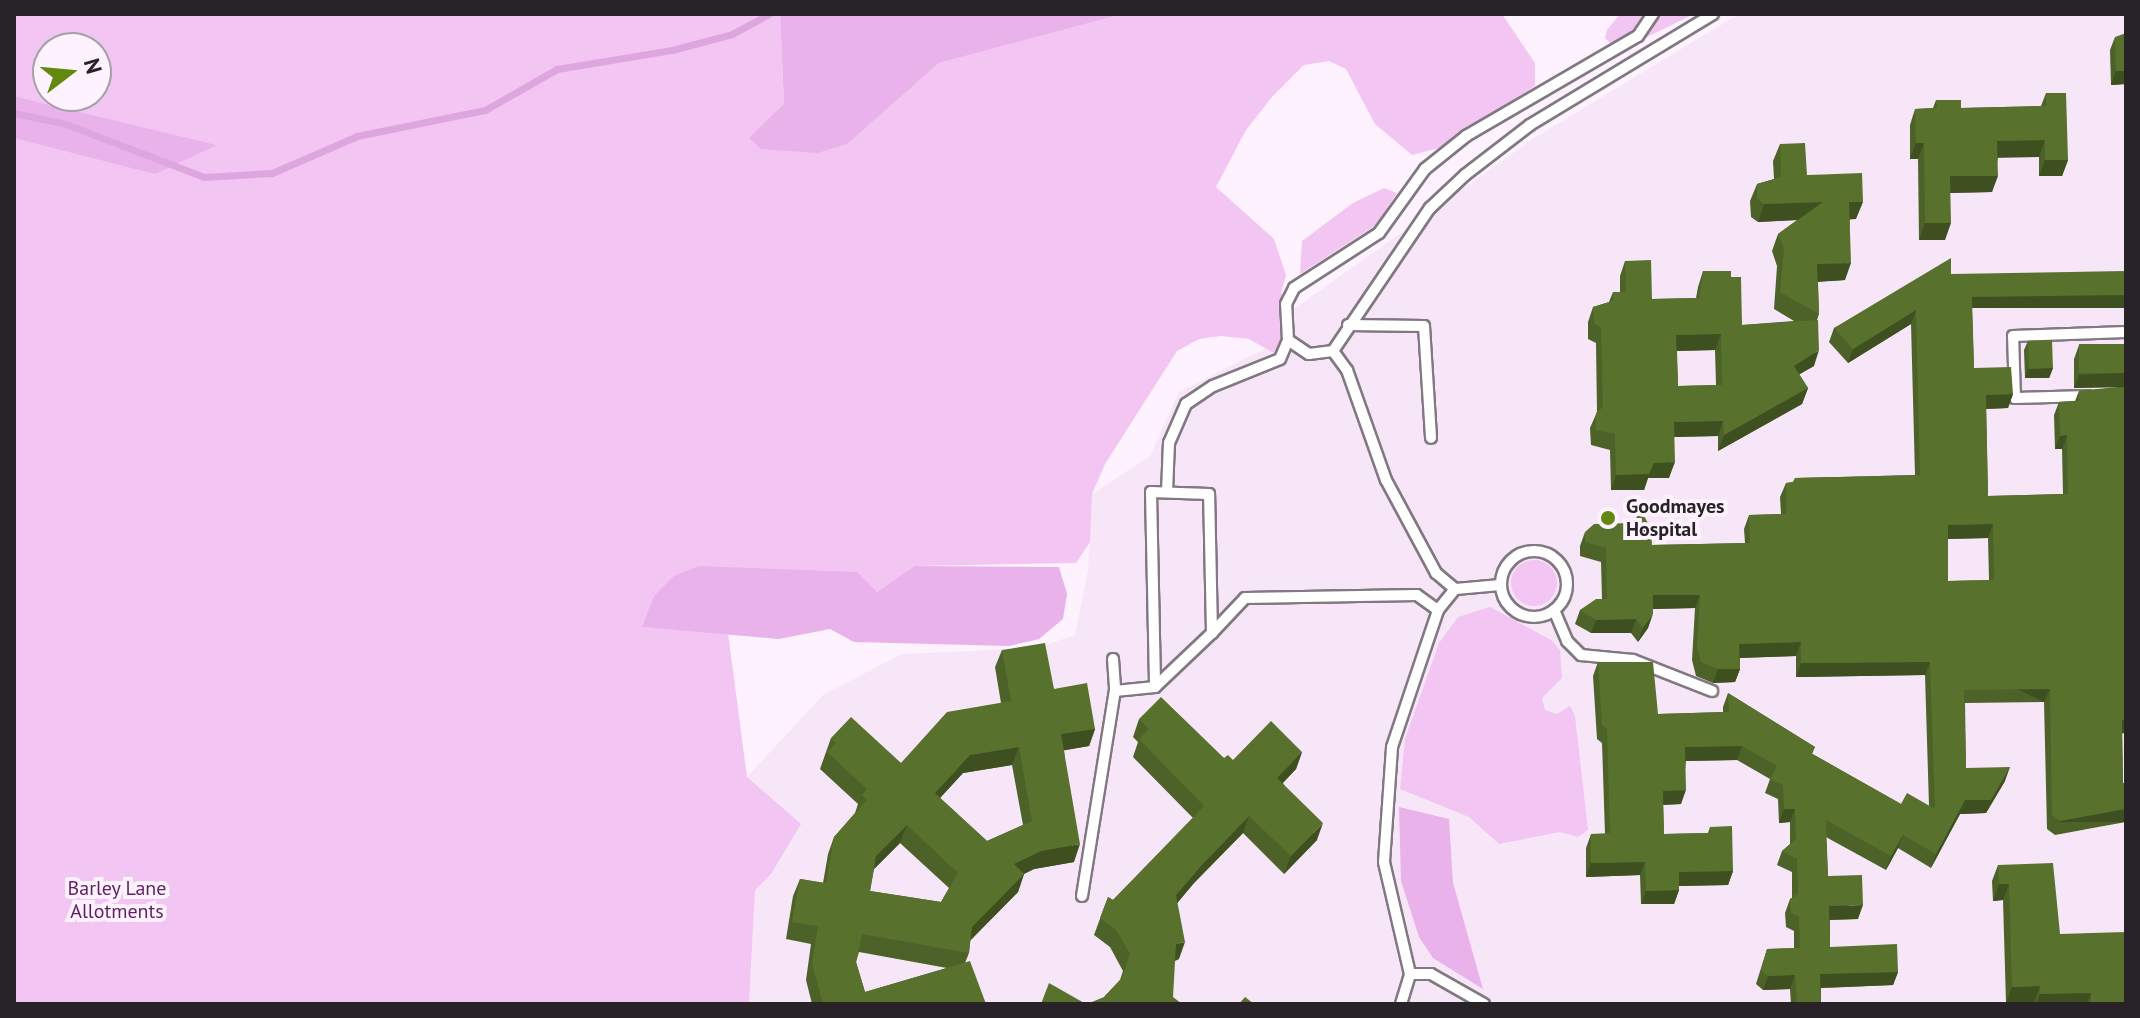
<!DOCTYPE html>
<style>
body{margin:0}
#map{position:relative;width:2140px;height:1018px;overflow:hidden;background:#fdf2fd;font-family:"PT Sans",sans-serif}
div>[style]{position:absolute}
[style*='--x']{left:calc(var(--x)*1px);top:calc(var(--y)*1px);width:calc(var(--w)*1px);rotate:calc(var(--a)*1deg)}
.built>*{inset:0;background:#f7e6f7}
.green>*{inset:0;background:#f2c5f3}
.round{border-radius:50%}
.forest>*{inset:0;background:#eab2eb}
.stream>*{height:7px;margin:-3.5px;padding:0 3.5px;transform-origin:3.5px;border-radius:3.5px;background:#dea6df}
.roads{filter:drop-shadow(2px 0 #817881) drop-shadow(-2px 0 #817881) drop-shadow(0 2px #817881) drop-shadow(0 -2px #817881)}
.lane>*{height:10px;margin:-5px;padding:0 5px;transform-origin:5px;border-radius:5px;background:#fff}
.lane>.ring{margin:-5px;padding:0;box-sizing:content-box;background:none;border:10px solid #fff;border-radius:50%}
.wall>*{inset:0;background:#4c6228}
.shaded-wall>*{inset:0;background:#3e5020;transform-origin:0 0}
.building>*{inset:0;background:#58722e;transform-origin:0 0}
.dots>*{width:22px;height:22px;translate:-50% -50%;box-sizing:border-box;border:4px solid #fdf2fd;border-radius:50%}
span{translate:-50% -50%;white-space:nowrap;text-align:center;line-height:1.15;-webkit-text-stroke:8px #fdf2fd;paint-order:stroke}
.poi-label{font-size:20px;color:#272327;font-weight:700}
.left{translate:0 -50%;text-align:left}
.park-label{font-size:20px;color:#5f1e62}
.frame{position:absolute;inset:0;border:16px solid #272327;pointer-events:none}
.north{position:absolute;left:32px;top:32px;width:80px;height:80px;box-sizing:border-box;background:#fdf2fd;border:2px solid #a79fa7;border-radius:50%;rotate:74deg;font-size:22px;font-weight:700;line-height:32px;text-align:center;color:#272327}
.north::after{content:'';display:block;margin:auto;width:28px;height:36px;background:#628810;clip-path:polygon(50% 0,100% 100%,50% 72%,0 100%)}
</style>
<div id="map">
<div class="built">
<div style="clip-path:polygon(1739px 14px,2126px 14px,2126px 1004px,749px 1004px,755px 890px,771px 874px,747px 777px,824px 694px,902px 654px,1037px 648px,1075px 635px,1088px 570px,1092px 494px,1150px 456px,1179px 392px,1266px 348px,1280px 319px,1534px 138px)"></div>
</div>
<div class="green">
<div style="clip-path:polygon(evenodd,14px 14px,780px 14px,784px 104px,847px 143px,939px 63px,1123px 14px,1502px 14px,1535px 63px,1535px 86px,1439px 148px,1412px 155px,1375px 124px,1346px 69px,1329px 61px,1304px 65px,1272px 97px,1246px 130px,1216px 187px,1274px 239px,1286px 275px,1281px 293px,1295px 308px,1280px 319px,1284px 338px,1274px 353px,1249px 339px,1221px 336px,1199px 339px,1177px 351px,1105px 464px,1092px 494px,1090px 542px,1076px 563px,914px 566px,877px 592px,864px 585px,654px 596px,643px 627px,728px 633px,747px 777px,801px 824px,771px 874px,755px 890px,749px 1004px,14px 1004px,14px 138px,43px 144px,216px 145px,14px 96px,14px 14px,48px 48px,96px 48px,96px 96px,48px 96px,48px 48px)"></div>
<div style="clip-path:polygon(1620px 14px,1694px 14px,1639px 41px,1611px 44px,1605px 38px,1607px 30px)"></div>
<div style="clip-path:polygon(1384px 188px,1397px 193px,1376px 225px,1300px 274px,1302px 241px,1353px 203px)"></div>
<div class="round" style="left:1511px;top:560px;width:46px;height:46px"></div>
<div style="clip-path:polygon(1490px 607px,1551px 640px,1560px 650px,1562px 678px,1542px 698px,1545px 710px,1557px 714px,1570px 706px,1575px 716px,1588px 830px,1578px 837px,1560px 832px,1499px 844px,1469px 817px,1400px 789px,1405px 739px,1439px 643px,1458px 617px)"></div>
</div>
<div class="forest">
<div style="clip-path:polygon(780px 14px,1123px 14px,939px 63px,847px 144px,817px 153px,761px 149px,749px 138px,784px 104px)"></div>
<div style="clip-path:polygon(14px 96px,217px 145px,155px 174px,14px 138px)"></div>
<div style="clip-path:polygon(699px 566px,857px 572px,877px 592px,914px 566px,1059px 567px,1067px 594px,1063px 619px,1039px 639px,1009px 646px,854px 642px,830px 629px,779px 639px,642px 627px,654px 596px,674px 576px)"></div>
<div style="clip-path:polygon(1399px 807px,1449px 819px,1453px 883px,1483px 989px,1433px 958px,1419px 937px,1401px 881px)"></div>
</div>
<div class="stream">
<div style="--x:14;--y:113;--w:53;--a:11.9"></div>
<div style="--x:66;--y:124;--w:148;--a:21"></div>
<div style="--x:204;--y:177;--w:68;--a:-3.4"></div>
<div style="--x:272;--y:173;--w:93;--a:-23.5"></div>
<div style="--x:357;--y:136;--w:131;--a:-11.5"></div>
<div style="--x:485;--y:110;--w:83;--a:-29.7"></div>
<div style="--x:557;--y:69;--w:117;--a:-9.4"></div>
<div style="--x:672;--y:50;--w:62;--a:-14.9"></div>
<div style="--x:732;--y:34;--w:42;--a:-28.4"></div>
</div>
<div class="roads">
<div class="lane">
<div style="--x:1348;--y:325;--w:76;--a:0.8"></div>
<div style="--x:1424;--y:326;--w:112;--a:86.4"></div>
<div style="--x:1288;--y:340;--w:25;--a:34"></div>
<div style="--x:1309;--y:354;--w:24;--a:-7"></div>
<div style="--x:1333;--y:351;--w:173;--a:-55.9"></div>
<div style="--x:1430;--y:208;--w:48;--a:-43.3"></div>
<div style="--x:1465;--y:175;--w:82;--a:-37.6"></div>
<div style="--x:1530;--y:125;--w:214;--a:-31.2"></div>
<div style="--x:1333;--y:351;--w:24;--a:54"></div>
<div style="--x:1347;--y:370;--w:117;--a:70.5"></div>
<div style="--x:1386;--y:480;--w:106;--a:61.7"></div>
<div style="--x:1436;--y:573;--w:25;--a:40"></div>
<div style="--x:2088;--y:396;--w:73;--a:178.4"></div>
<div style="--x:2015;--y:398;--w:62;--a:-91.8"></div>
<div style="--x:2013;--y:336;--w:113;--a:-2"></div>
<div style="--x:1167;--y:492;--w:49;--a:-87.7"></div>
<div style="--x:1169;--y:443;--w:43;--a:-66.4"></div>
<div style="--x:1186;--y:404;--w:32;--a:-34"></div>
<div style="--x:1213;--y:386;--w:72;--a:-21.9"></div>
<div style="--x:1280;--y:359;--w:21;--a:-67"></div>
<div style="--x:1288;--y:340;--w:36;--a:-93"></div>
<div style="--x:1286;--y:304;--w:18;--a:-63"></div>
<div style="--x:1294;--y:288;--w:101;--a:-32.9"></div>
<div style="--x:1379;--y:233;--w:79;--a:-54.3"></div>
<div style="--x:1425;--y:169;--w:53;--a:-38.8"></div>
<div style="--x:1466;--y:136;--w:199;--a:-30.2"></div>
<div style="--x:1638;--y:36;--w:27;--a:-56"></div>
<div class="ring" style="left:1501px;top:551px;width:56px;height:56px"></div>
<div style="--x:1554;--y:610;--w:34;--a:67"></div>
<div style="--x:1567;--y:641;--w:20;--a:45"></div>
<div style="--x:1581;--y:655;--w:52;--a:5.5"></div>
<div style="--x:1633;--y:660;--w:85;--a:21.4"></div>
<div style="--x:1212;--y:633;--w:139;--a:-91.2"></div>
<div style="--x:1209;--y:494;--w:58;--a:-178"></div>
<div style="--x:1151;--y:492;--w:195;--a:88.8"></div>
<div style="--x:1155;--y:687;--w:79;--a:-43.5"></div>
<div style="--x:1212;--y:633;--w:48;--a:-46.7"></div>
<div style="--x:1245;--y:598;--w:172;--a:-1"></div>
<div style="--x:1417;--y:595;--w:26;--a:36"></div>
<div style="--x:1113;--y:659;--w:32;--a:86"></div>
<div style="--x:1082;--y:896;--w:208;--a:-80.9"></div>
<div style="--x:1115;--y:691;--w:40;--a:-5.7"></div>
<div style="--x:1410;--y:974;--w:21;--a:0"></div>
<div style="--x:1431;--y:974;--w:61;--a:29.5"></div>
<div style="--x:1401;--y:1004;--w:31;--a:-73"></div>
<div style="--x:1410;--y:974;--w:115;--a:-103.1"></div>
<div style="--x:1384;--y:862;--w:115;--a:-86"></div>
<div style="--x:1392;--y:747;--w:145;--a:-71.4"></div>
<div style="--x:1438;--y:610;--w:27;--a:-51"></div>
<div style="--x:1455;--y:589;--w:46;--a:-5"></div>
</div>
</div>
<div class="wall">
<div style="clip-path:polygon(2115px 37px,2126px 84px,2111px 85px,2110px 50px)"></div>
<div style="clip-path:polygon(2046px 93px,2068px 160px,2062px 176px,2039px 176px,2039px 157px,1998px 157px,1992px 192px,1950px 193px,1945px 240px,1919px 240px,1918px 159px,1910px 159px,1910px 125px,1915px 109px,1933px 108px,1936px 100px,1961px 108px,2041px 106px)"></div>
<div style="clip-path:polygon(evenodd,1780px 144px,1807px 175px,1856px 219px,1850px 219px,1845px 280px,1818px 282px,1819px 314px,1817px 320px,1814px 366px,1799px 374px,1808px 388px,1802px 404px,1718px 451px,1718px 436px,1674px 437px,1669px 478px,1648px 478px,1644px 490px,1611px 490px,1610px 450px,1591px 445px,1590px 428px,1597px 412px,1596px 343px,1588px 339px,1588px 322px,1593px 307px,1609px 302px,1613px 292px,1620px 292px,1620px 276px,1625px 261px,1652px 299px,1696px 298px,1698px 287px,1703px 271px,1731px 277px,1742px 325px,1794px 321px,1774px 309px,1777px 266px,1772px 251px,1778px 234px,1797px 220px,1758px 222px,1751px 217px,1750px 201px,1757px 184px,1774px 179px,1773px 161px,1780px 144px,1715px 350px,1716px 385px,1678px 386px,1677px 351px,1715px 350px)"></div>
<div style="clip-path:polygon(evenodd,1951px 274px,1972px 311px,1974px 368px,2013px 394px,2008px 408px,1986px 409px,1988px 496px,2063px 494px,2062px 449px,2055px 449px,2054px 415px,2059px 402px,2075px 401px,2079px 391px,2118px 387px,2074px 388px,2074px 359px,2079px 345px,2126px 344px,2126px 733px,2122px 733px,2123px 783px,2126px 783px,2126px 822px,2055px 835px,2047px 829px,2044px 702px,1965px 703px,1966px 768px,2005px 781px,1986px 813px,1960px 814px,1931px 868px,1898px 848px,1886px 870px,1826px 837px,1828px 876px,1858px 919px,1830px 920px,1830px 947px,1898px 972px,1893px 985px,1821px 988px,1821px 1004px,1791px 1004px,1790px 989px,1763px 990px,1756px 984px,1767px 949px,1794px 948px,1794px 931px,1786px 927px,1785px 913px,1790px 899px,1792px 898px,1792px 872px,1777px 865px,1782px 851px,1790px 844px,1790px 822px,1779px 823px,1778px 799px,1765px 793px,1770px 779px,1737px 760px,1686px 761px,1681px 804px,1663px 805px,1664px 834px,1708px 833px,1710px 827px,1733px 871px,1728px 885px,1679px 886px,1679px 890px,1674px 904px,1641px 904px,1640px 875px,1586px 877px,1586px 848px,1591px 834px,1605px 834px,1602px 743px,1597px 739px,1593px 676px,1598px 662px,1658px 714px,1723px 712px,1723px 707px,1728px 693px,1815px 747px,1812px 754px,1901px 804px,1929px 806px,1925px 675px,1796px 677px,1796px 656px,1740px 658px,1740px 669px,1735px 682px,1713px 683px,1696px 676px,1692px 660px,1695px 608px,1653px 609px,1648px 628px,1638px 642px,1631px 633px,1591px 633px,1575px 624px,1580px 610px,1602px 599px,1601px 562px,1580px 556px,1580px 546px,1585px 532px,1652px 545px,1745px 543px,1744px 529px,1749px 515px,1781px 514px,1780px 497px,1786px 483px,1793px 482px,1795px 478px,1915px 475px,1911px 324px,1848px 363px,1829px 342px,1834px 328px,1951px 274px,1988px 538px,1989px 580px,1948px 581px,1948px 539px,1988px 538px)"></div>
<div style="clip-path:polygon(2028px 341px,2053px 368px,2049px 378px,2025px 378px,2024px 350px)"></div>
<div style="clip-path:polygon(evenodd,1002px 650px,1054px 689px,1095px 729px,1089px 746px,1064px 750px,1074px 862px,1034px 869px,1024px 874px,1018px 892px,970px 940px,969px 953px,965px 963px,986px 1004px,812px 1004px,806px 980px,811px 944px,786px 939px,793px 896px,800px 879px,823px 883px,828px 854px,834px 837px,855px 813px,858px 804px,820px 769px,831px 738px,901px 763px,1001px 703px,995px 667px,1002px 650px,1012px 765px,1023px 825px,987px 841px,940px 798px,963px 773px,1012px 765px,1002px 650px,900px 843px,949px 888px,941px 902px,870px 891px,874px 869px,900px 843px,1002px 650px,859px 952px,947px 968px,865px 992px,856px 962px,859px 952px)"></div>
<div style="clip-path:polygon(1139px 719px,1224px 758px,1233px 760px,1302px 752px,1296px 769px,1283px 783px,1317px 840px,1284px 874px,1243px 833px,1194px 883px,1177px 903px,1179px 959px,1104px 997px,1120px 980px,1123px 971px,1110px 947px,1094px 935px,1108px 897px,1113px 900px,1193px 818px,1133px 757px,1138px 742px,1133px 737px)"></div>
<div style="clip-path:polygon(1998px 865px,2060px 934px,2126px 1004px,2006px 1003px,2003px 900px,1993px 901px,1992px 881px)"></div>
</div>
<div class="shaded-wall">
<div style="clip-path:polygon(2116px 71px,2126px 71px,2126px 84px,2111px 85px)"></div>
<div style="clip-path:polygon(2045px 140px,2039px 157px,1991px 158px,1997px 141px)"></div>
<div style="clip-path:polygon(1916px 143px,1924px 143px,1918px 159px,1910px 159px)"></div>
<div style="clip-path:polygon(2045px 160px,2068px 160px,2062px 176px,2039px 176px)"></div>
<div style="clip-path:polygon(1950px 176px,1998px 176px,1992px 192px,1944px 193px)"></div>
<div style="clip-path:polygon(1823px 202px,1816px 219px,1758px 222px,1764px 204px)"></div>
<div style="clip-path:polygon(1849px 202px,1863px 202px,1856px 219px,1843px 220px)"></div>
<div style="clip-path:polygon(1925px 223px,1951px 223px,1945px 240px,1919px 240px)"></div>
<div style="clip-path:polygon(1851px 263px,1845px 280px,1810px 282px,1817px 264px)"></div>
<div style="left:2126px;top:295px;width:13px;height:154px;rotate:90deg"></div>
<div style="clip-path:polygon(1916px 310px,1911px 324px,1848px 363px,1853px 349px)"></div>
<div style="clip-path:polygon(1721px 334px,1715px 350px,1671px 351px,1676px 335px)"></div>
<div style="clip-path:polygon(1819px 350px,1814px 366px,1788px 381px,1794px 366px)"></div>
<div style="clip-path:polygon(2053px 368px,2049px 378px,2025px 378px,2028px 369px)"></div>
<div style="clip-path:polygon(2126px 373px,2126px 387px,2074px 388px,2079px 375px)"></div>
<div style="clip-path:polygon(1808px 388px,1802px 404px,1718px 451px,1724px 435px)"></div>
<div style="clip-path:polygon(2013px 394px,2008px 408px,1981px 409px,1986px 395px)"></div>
<div style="clip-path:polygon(1723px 421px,1718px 436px,1668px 437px,1674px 422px)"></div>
<div style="clip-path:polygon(2067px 435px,2062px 449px,2055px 449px,2060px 436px)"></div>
<div style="clip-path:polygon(1675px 462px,1669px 478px,1648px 478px,1644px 490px,1611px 490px,1616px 475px,1654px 463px)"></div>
<div style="clip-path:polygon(1993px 524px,1988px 538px,1943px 539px,1948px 525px)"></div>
<div style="clip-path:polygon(1653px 595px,1700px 595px,1695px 608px,1648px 609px)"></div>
<div style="clip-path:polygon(1653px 614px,1648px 628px,1638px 642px,1643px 628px)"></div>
<div style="clip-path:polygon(1636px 619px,1631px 633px,1591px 633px,1596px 620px)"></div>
<div style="clip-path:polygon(1801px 642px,1796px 656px,1734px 658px,1739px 644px)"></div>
<div style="clip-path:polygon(1930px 662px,1925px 675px,1796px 677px,1801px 663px)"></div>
<div style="clip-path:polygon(1718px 669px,1740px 669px,1735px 682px,1713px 683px)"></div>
<div style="left:2050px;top:689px;width:14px;height:86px;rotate:115deg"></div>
<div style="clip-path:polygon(2122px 720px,2126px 720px,2126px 733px,2117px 734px)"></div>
<div style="clip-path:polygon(1095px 729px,1089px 746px,1055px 752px,1061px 734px)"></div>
<div style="clip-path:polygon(1742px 746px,1737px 760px,1680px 761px,1685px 747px)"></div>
<div style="clip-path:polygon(1019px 747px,1012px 765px,963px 773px,928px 811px,935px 793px,970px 755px)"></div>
<div style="clip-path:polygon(1302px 752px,1296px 769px,1271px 795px,1277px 778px)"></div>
<div style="clip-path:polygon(2010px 767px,2005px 781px,1986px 813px,1960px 814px,1931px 868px,1936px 854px,1965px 800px)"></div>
<div style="clip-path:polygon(1686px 790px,1681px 804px,1658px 805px,1663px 791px)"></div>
<div style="clip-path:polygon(1784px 809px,1795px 809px,1790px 822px,1779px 823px)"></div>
<div style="left:2126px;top:809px;width:13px;height:67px;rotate:90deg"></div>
<div style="clip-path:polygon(1249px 816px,1243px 833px,1194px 883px,1169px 913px,1176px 895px,1201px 866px)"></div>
<div style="clip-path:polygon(1323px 823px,1317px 840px,1284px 874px,1291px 856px)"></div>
<div style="clip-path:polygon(907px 825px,900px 843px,870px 873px,876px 856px)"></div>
<div style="clip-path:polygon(1903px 835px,1898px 848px,1886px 870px,1891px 856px)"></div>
<div style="clip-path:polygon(1080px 844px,1074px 862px,1034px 869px,1007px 882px,1014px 864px,1041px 851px)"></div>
<div style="clip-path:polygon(1645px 862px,1640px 875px,1586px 877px,1591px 863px)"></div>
<div style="clip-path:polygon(1733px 871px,1728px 885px,1674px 886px,1679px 872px)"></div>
<div style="clip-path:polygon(1024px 874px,1018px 892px,966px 945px,972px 927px)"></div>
<div style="clip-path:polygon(1999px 884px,2009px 884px,2003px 900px,1993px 901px)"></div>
<div style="clip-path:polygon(1679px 890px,1674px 904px,1641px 904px,1646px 891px)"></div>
<div style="clip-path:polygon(1863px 905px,1858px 919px,1824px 920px,1829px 906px)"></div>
<div style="clip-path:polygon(1185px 942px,1179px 959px,1170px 961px,1176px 944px)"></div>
<div style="clip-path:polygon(1898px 972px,1893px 985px,1815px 988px,1820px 974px)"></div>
<div style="clip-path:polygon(1795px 975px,1790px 989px,1763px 990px,1768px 976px)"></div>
<div style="clip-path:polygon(2040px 986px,2034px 1003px,2006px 1003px,2012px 987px)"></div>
<div style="clip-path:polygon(2091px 993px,2087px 1004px,2036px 1004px,2040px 994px)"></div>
</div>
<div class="building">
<div style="clip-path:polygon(2126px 33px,2126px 71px,2116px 71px,2115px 37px)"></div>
<div style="clip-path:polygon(2046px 93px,2066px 93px,2068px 160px,2045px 160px,2045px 140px,1997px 141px,1998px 176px,1950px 176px,1951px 223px,1925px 223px,1924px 143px,1916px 143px,1915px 109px,1937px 108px,1936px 100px,1961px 100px,1961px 108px,2046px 106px)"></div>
<div style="clip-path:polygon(1805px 143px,1807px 175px,1862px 173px,1863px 202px,1849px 202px,1851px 263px,1817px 264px,1819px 314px,1780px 292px,1784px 248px,1778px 234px,1823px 202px,1764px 204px,1757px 199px,1757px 184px,1781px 177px,1780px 144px)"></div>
<div style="clip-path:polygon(evenodd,1951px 258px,1951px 274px,2126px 271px,2126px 295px,1972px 297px,1974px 368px,2011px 367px,2013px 394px,1986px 395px,1988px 496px,2068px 494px,2067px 435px,2060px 436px,2059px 402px,2079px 401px,2079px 391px,2126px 387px,2126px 720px,2122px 720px,2123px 783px,2126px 783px,2126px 809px,2060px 821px,2052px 815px,2050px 689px,1964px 690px,1966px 768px,2010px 767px,1991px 800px,1965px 800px,1936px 854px,1903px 835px,1891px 856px,1826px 820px,1828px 876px,1862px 875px,1863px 905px,1829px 906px,1830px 947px,1897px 944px,1898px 972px,1820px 974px,1821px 1004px,1797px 1004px,1795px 975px,1768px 976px,1761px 970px,1767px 949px,1800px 948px,1799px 917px,1791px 913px,1790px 899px,1798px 894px,1797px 859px,1782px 851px,1796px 839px,1795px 809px,1784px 809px,1783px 785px,1770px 779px,1777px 766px,1742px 746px,1685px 747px,1686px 790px,1663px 791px,1664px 834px,1710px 833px,1710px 827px,1732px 826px,1733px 871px,1679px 872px,1679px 890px,1646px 891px,1645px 862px,1591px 863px,1591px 834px,1610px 833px,1607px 729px,1602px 725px,1598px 662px,1653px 662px,1658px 714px,1729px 712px,1728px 693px,1815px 747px,1811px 753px,1901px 804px,1907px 793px,1935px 809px,1930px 662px,1801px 663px,1801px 642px,1739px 644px,1740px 669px,1718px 669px,1701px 662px,1697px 646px,1700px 595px,1653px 595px,1653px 614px,1643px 628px,1636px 619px,1596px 620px,1580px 610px,1596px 599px,1607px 599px,1606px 548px,1585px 542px,1585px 532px,1594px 524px,1633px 523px,1641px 510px,1651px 529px,1652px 545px,1750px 543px,1749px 515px,1786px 514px,1786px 483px,1795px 482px,1795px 478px,1920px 475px,1916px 310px,1853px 349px,1834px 328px,1951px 258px,1993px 524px,1994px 580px,1948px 581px,1948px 525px,1993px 524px)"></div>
<div style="clip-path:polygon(evenodd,1651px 260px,1652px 299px,1699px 298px,1703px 271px,1731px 271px,1731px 277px,1741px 277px,1742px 325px,1818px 320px,1819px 350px,1794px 366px,1808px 388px,1724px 435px,1723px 421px,1674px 422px,1675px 462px,1654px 463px,1649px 474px,1616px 475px,1615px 434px,1596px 430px,1596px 413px,1603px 407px,1601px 328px,1594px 323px,1593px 307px,1613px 301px,1613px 292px,1626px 292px,1625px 261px,1651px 260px,1721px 334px,1722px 385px,1678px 386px,1676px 335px,1721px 334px)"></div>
<div style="left:2052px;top:340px;width:28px;height:24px;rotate:88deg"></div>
<div style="left:2126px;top:344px;width:29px;height:47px;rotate:90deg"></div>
<div style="clip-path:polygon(evenodd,1045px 643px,1054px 689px,1087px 683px,1095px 729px,1061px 734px,1080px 844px,1041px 851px,1014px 864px,1024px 874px,972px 927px,969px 953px,862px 934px,856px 962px,865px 992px,970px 961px,986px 1004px,823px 1004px,812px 963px,818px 926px,792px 922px,800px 879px,826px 883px,834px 837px,867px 800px,862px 795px,867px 789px,827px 752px,836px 743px,831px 738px,851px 717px,901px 763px,947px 712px,1011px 701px,1002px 650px,1045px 643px,1019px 747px,1032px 821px,987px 841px,935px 793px,970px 755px,1019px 747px,1045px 643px,907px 825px,958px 873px,941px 902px,870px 891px,876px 856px,907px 825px)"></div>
<div style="clip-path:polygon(1161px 697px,1224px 758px,1228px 755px,1233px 760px,1271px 721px,1302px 752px,1277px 778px,1323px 823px,1291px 856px,1249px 816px,1201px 866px,1176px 895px,1185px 942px,1176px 944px,1173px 997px,1182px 1004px,1087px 1004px,1104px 997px,1122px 978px,1130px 954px,1116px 930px,1100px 918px,1108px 897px,1113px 900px,1204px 806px,1139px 739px,1149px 729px,1139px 719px)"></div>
<div style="clip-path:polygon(2053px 863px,2060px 934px,2126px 932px,2126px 1004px,2091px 1004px,2091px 993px,2040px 994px,2040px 986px,2012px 987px,2009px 884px,1999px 884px,1998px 865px)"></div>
<div style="clip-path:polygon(1049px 983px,1086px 1004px,1041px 1004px)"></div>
<div style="clip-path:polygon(1245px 997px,1254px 1004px,1239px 1004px)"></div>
</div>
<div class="dots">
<div style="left:1608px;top:518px;background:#628810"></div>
</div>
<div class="poi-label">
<span class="left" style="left:1626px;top:518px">Goodmayes<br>Hospital</span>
</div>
<div class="park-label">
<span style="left:117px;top:900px">Barley Lane<br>Allotments</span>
</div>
<div class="frame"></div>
<div class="north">N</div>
</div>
